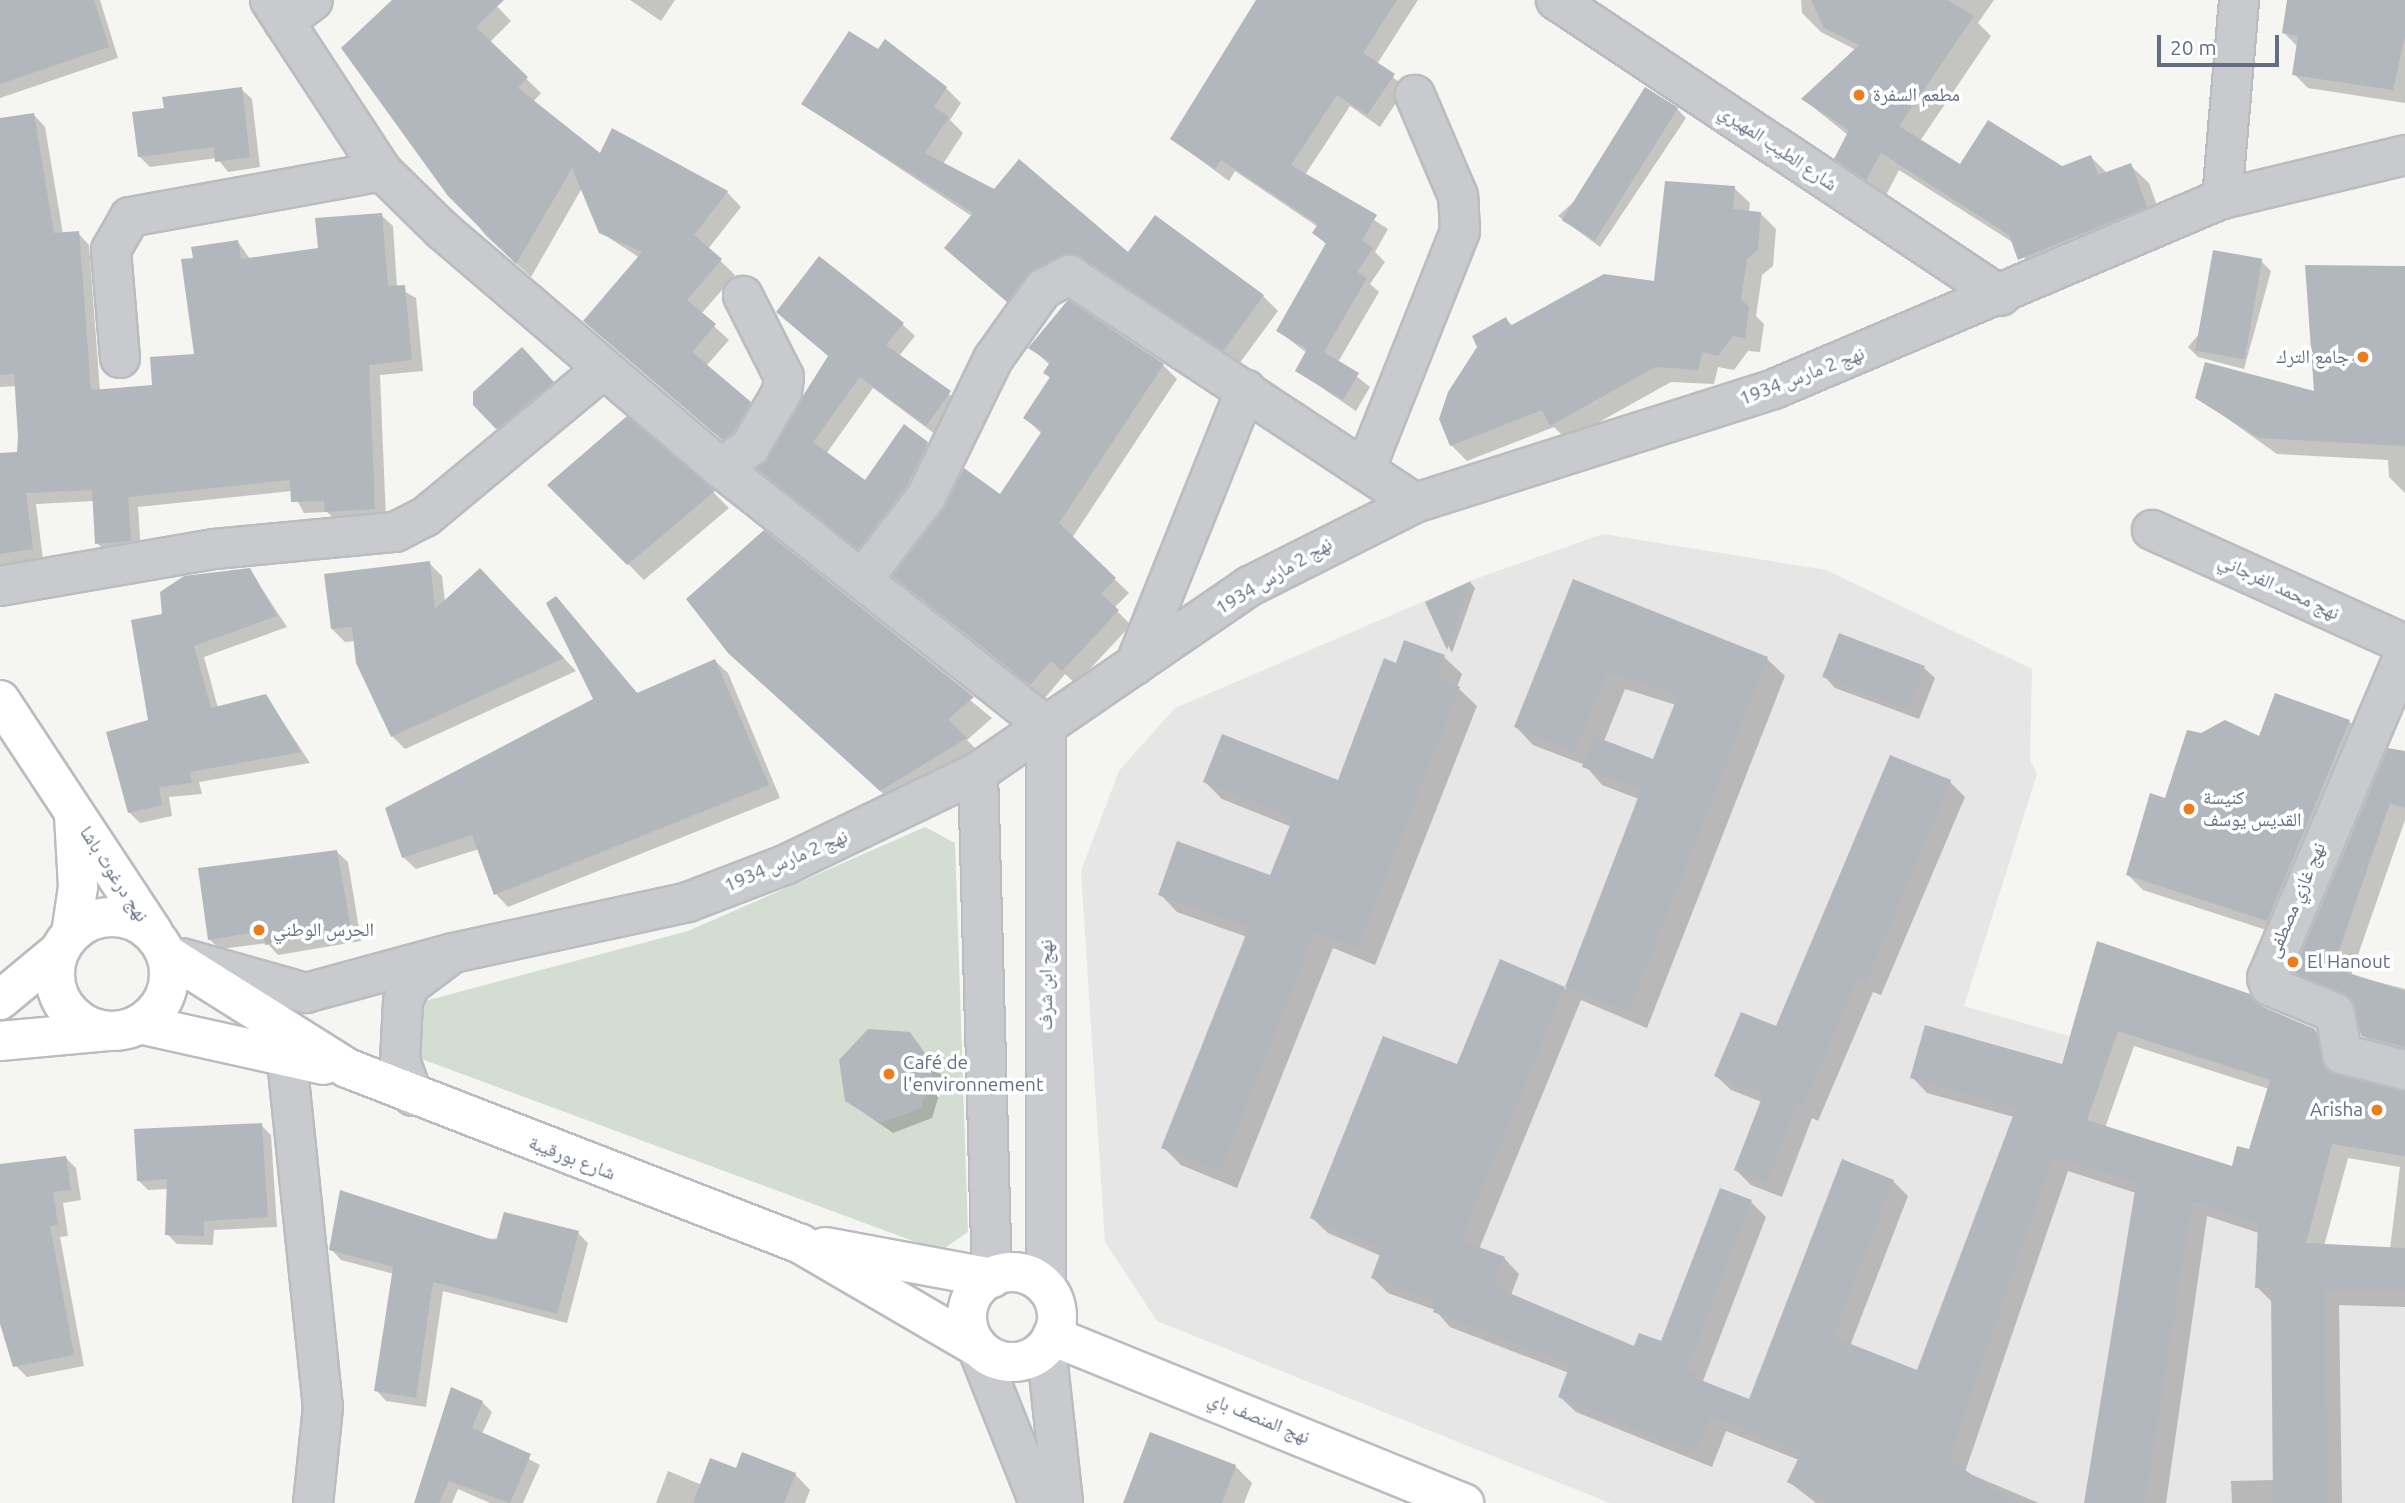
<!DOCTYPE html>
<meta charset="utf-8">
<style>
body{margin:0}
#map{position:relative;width:2405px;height:1503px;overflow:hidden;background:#f5f6f1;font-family:Ubuntu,"Noto Naskh Arabic",sans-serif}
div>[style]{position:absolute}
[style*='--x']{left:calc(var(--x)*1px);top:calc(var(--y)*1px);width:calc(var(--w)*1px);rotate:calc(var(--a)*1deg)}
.built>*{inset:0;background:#e5e6e5}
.green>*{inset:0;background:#d4ddd2}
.shadow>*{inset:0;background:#0003;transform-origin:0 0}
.building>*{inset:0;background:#b2b7bd;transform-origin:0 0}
.roads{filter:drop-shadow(2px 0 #babcc1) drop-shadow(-2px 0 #babcc1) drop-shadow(0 2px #babcc1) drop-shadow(0 -2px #babcc1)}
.minor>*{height:38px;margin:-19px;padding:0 19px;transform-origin:19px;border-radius:19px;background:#c8cace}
.major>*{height:38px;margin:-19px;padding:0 19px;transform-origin:19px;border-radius:19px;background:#fff}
.major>.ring{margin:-19px;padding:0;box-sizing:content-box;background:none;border:38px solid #fff;border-radius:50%}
.dots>*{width:19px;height:19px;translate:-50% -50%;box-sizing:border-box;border:4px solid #fff;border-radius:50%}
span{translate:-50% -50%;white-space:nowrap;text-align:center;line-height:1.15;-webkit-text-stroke:7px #fff;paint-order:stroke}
.poi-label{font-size:19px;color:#636e84}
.left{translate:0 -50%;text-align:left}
.right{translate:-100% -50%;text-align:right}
.street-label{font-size:19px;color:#636e84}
.scale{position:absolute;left:2157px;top:35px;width:122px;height:32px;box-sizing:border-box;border:4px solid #636e84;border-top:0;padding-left:9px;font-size:21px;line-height:24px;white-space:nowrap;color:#636e84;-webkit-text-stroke:5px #fff;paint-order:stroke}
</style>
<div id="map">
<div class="built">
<div style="clip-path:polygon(1603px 534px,1826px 570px,2032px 669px,2030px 760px,2037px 774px,1964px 1006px,2069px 1036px,2038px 1152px,2258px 1224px,2255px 1288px,2405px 1292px,2405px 1503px,1610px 1503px,1157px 1321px,1105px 1242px,1081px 871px,1119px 771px,1175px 708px,1478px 578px)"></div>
</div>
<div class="green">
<div style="clip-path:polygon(925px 827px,955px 843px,968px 1232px,940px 1251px,419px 1058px,421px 1002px,688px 931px)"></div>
</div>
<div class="shadow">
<div style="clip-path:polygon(0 0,100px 0,118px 58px,0 98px)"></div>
<div style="clip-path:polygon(400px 0,491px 0,511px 21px,489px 43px,541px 93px,533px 102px,600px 156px,613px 131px,727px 192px,741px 207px,708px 249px,735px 275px,701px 314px,729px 340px,706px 366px,764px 417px,738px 453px,585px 321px,640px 258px,600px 232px,582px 188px,531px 277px,486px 236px,343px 48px)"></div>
<div style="clip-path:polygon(630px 0,675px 0,661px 21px)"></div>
<div style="clip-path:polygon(1259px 0,1418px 0,1377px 64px,1406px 88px,1380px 127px,1350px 106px,1305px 175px,1388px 229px,1375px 252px,1385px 262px,1370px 284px,1379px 292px,1338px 362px,1370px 387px,1356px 411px,1297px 371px,1307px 353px,1278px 331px,1327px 245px,1314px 233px,1318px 227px,1235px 171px,1229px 181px,1172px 139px)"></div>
<div style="clip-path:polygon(1801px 0,1994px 0,1978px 23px,1991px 36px,1920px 141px,1961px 167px,2062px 168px,2091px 157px,2108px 174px,2130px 165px,2149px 183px,2164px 225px,2038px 277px,2014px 243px,1899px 170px,1885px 197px,1836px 158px,1848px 135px,1803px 99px,1856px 50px,1821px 32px,1802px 13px)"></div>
<div style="clip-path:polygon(2289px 0,2405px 0,2405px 103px,2308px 88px,2294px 74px,2298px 47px,2284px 33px)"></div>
<div style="clip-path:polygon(946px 88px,961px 103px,950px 120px,963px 133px,943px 164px,1129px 255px,1155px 217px,1263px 296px,1278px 311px,1239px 364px,1087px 268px,1023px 316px,946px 248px,973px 217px,803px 104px)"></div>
<div style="clip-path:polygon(241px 89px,252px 99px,260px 167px,228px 172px,217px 158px,150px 167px,139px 156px,166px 110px)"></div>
<div style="clip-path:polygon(1677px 109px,1686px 118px,1600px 247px,1558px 216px)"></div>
<div style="clip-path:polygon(34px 115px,45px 127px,63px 234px,78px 233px,89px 245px,100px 391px,154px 386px,196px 356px,195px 259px,238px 242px,250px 259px,320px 250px,381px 215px,393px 226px,397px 287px,416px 298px,423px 371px,380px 375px,386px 520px,338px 522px,327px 512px,304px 513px,292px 491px,138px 507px,141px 552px,108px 554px,97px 543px,94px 501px,36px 504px,43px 560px,0 565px,0 499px,25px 496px,16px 386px,0 387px,0 120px)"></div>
<div style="clip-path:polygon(1734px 188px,1750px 203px,1749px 212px,1760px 213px,1776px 229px,1773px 266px,1762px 275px,1756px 316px,1764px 324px,1760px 352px,1748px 351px,1734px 370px,1718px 367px,1714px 384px,1671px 382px,1567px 440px,1554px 427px,1467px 461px,1451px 445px,1506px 319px,1513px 326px,1655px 283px)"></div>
<div style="clip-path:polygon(2261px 261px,2271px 271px,2244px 369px,2198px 357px,2188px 347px)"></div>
<div style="clip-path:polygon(2405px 268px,2405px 493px,2389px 477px,2388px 460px,2277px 454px,2197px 397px,2316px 394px)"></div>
<div style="clip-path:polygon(778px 312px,902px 324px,915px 336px,899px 356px,962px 404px,939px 437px,873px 388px,826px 454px,865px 483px,927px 443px,940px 456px,871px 560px,759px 469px,830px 357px)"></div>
<div style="clip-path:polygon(1030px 347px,1163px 365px,1177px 379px,1072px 538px,1129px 593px,1114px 608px,1131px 625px,1076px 684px,1065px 674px,1045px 698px,895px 576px,1000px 497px,1042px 434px,1025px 418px,1051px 379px,1045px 373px,1050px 365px)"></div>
<div style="left:532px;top:360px;width:45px;height:72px;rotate:47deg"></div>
<div style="clip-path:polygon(550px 485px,713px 492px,729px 508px,644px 580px)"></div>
<div style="clip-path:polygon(764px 532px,992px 718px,967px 740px,985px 758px,901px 810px,751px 673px)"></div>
<div style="clip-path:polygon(429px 563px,442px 576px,445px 602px,493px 583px,576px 671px,405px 749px,392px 736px,355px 641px,345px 642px,332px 629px)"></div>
<div style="clip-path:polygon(249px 569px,287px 627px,204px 657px,218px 708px,266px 696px,310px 763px,199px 782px,202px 794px,169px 797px,172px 816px,140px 823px,129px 812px,150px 722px,164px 615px)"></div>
<div style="clip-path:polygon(evenodd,1574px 581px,1767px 659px,1785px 676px,1647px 1028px,1581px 1000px,1479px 1249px,1504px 1258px,1519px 1274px,1511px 1295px,1635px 1348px,1662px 1343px,1751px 1202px,1766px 1217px,1703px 1381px,1750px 1401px,1893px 1181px,1908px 1196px,1850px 1346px,1918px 1372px,2014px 1117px,1927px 1093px,1912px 1077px,2063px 1066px,2098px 943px,2314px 1030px,2330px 1046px,2336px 1076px,2405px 1091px,2405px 1307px,2339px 1305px,2342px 1503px,2232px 1503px,2231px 1481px,2274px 1480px,2273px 1303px,2257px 1287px,2259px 1233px,2207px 1216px,2166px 1503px,2086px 1503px,2136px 1193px,2068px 1171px,1965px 1472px,2039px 1503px,1816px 1503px,1789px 1482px,1799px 1460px,1726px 1431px,1712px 1467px,1576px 1412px,1560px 1397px,1569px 1373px,1450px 1327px,1435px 1310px,1388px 1293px,1373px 1278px,1381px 1256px,1328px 1233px,1312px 1218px,1458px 1067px,1501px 962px,1566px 989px,1639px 799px,1602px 785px,1585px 765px,1533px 745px,1516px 727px,1574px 581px,1625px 689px,1676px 705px,1654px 761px,1604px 741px,1625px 689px,1574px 581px,2134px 1046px,2269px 1089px,2250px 1152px,2233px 1168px,2105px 1128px,2134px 1046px,1574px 581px,2348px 1158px,2400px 1167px,2390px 1249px,2324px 1246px,2348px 1158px)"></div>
<div style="clip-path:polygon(1471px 583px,1475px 588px,1452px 653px,1427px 603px)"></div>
<div style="clip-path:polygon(556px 599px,638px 694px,715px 661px,728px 673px,780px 798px,508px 907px,496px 894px,479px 849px,416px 869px,403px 857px,595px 700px)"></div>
<div style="clip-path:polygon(1840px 636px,1924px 668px,1935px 678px,1919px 719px,1835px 688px,1825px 677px)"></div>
<div style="clip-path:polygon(1444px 657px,1462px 674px,1457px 687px,1477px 706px,1375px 965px,1333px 948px,1237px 1188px,1181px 1165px,1163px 1147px,1247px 937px,1177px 912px,1160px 894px,1271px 877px,1292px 827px,1222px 799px,1205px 782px,1339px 782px,1397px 665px)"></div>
<div style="clip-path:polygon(2349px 721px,2364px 736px,2282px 935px,2143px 890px,2128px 875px,2167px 800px,2260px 738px)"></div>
<div style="clip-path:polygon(2405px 754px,2405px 820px,2351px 975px,2405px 989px,2405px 1060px,2379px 1051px,2363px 1035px,2356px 1008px,2311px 987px,2295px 972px)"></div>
<div style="clip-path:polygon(1950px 782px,1965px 797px,1881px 995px,1873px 992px,1818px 1121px,1812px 1118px,1782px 1197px,1751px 1185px,1736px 1170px,1762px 1102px,1731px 1090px,1716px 1076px,1776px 1029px)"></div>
<div style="clip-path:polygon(337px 852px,348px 862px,361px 941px,278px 955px,267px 943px,220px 949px,209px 939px)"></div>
<div style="clip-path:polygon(910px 1033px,944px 1079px,932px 1118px,893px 1133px,847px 1101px)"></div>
<div style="clip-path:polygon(261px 1125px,271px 1135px,277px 1227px,214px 1230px,213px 1245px,177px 1244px,167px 1234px,168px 1189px,148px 1190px,138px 1180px)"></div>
<div style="clip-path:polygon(66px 1158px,76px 1168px,81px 1200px,63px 1203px,68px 1236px,60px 1237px,84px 1366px,27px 1377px,16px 1366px,0 1243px,0 1165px)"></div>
<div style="clip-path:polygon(578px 1233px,588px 1243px,567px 1323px,443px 1291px,426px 1407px,386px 1401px,376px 1390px,394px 1274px,341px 1260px,331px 1249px)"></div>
<div style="clip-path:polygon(482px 1402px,492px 1412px,482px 1434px,540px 1465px,523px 1503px,490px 1503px,458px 1489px,452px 1503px,416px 1503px)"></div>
<div style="clip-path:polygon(1235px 1466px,1252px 1483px,1244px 1503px,1125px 1503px)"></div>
<div style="clip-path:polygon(737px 1470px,795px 1474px,810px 1490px,805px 1503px,656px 1503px,668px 1471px,702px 1485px)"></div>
</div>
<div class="building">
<div style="clip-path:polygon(0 0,94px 0,109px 47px,0 84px)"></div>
<div style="clip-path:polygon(392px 0,504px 0,476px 27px,528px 77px,518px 88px,600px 153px,612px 128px,728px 191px,694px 235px,722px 259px,687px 300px,716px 324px,692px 352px,751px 402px,733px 432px,722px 440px,583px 321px,642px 252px,599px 233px,572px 168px,516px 264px,448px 196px,341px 48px)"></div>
<div style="clip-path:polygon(1256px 0,1397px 0,1363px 53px,1395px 74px,1367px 115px,1337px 95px,1291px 165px,1377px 215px,1362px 240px,1373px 248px,1357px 272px,1367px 278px,1324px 352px,1359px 373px,1343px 400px,1295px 371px,1307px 349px,1276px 331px,1326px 243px,1312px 233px,1318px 224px,1221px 160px,1215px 169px,1170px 139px)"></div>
<div style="clip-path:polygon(1811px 0,1947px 0,1974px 16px,1899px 126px,1960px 164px,1988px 120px,2062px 166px,2091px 155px,2098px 175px,2131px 163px,2147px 207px,2018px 260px,2009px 235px,1881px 153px,1866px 180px,1834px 159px,1849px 130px,1801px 99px,1859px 45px,1824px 28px)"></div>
<div style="clip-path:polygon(2287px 0,2405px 0,2405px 36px,2393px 90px,2292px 75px,2298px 36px,2282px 33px)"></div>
<div style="clip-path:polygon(849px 31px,878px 49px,885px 39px,947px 87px,934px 107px,949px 117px,925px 153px,994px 189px,1019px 159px,1128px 252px,1155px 215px,1264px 295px,1223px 351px,1071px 253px,1032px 270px,1007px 302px,944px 248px,973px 213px,801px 104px)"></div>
<div style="clip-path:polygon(242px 87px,250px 157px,215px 162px,214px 147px,138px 157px,132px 112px,164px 108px,162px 97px)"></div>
<div style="left:1645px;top:87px;width:39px;height:157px;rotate:32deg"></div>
<div style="clip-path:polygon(34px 113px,54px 233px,79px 231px,91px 390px,152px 385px,150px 357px,194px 354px,181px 259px,193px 258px,191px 247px,238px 240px,241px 259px,318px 248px,315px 218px,382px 213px,388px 286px,405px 285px,412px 360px,369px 365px,375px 509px,325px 512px,324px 501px,291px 502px,290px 480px,128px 497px,131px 541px,95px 544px,92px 490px,26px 493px,33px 549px,0 554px,0 453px,17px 452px,18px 437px,14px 374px,0 375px,0 118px)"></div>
<div style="clip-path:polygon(1665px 181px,1735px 186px,1733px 209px,1761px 212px,1758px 250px,1747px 259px,1741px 299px,1749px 307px,1745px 338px,1733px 336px,1718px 356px,1702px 352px,1698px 370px,1655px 367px,1550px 426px,1542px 410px,1450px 446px,1439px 419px,1448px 392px,1477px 347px,1472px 336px,1506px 317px,1510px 326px,1604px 274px,1654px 281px)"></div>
<div style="left:2213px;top:250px;width:50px;height:102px;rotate:10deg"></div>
<div style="clip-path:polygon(819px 256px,904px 323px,886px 345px,951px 391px,926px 426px,860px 377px,813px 442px,865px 480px,904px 424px,928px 442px,907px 485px,858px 549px,757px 469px,828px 356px,776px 312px)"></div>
<div style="clip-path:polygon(2305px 265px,2405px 266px,2405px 446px,2259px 438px,2195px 398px,2205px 362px,2314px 391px)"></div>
<div style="clip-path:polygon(1068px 300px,1164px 364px,1059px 523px,1116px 578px,1101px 594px,1119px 610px,1062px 671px,1051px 661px,1030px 685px,892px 576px,943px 510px,964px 468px,1000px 494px,1042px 431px,1023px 418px,1050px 377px,1043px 373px,1050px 362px,1028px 348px)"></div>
<div style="clip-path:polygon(522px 347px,554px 382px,496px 429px,473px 405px,473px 392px)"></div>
<div style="clip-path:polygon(627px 416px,715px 491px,627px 565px,547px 485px)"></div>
<div style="clip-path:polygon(764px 530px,974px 697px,948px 719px,967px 738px,880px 791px,728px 653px,686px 599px)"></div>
<div style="clip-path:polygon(430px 561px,435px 609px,480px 568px,564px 658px,391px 737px,356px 663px,352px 627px,331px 629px,324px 574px)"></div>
<div style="clip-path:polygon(250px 568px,277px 616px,194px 646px,211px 708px,266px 694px,301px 752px,190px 772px,192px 783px,159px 787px,162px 805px,128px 813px,106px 732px,148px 720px,131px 620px,162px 614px,160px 592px,184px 576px)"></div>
<div style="clip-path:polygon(1573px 579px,1768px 657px,1629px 1012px,1565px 987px,1641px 790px,1582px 767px,1594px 736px,1653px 759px,1678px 695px,1607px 672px,1575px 752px,1514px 727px)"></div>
<div style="clip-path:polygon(1471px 581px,1447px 650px,1425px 602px)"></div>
<div style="clip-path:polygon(556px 596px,637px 693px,715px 659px,769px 785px,494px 895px,472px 835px,402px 858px,385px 808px,593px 699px,546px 603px)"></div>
<div style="left:1839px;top:633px;width:92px;height:47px;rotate:21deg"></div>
<div style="clip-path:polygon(1404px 640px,1445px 655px,1437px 678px,1460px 687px,1358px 949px,1315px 932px,1220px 1171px,1161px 1148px,1249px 927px,1158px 895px,1177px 841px,1270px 875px,1293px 818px,1203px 782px,1222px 734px,1338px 780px,1384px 658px,1396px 663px)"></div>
<div style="clip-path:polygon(2275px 693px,2350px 720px,2267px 921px,2126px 875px,2150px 793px,2165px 798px,2187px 730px,2201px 733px,2225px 720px,2259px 736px)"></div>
<div style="clip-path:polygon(2388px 748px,2405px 751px,2405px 808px,2390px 803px,2333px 968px,2405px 991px,2405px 1047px,2361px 1036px,2352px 999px,2293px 972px)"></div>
<div style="clip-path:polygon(1890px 755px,1951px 780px,1866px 982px,1858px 978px,1803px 1107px,1797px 1104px,1767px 1183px,1734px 1170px,1763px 1095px,1714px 1076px,1741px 1012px,1776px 1026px)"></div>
<div style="clip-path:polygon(337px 850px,351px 930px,265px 945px,263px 931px,208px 940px,198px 868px)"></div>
<div style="clip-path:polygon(evenodd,2097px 941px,2250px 994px,2261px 1006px,2315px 1029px,2327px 1069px,2405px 1091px,2405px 1156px,2332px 1144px,2306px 1243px,2405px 1248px,2405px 1292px,2325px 1290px,2327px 1503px,2273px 1503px,2271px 1288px,2255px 1288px,2258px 1224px,2192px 1202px,2145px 1503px,2084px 1503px,2136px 1184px,2053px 1157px,1949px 1459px,2013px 1503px,1830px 1503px,1787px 1482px,1801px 1453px,1710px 1416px,1697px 1452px,1645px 1433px,1558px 1397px,1570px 1365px,1433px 1312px,1437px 1302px,1371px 1278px,1382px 1249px,1310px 1218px,1383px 1036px,1457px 1064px,1500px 959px,1565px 987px,1461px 1240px,1505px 1257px,1493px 1286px,1634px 1346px,1639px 1333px,1661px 1341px,1720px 1188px,1752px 1200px,1687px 1369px,1697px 1372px,1695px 1378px,1749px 1399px,1842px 1159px,1894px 1180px,1833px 1337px,1917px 1370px,2016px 1108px,1910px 1078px,1925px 1025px,2062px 1064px,2097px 941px,2118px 1031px,2270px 1080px,2249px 1149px,2237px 1146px,2232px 1166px,2087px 1120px,2118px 1031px)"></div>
<div style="clip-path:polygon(868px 1029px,910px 1032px,934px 1067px,921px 1108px,881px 1123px,845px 1101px,839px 1060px)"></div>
<div style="clip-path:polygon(262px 1123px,268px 1217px,204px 1221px,204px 1236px,165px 1235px,167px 1179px,137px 1181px,134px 1129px)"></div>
<div style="clip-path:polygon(66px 1156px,71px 1190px,53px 1192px,58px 1225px,50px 1226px,74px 1355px,13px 1367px,0 1324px,0 1164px)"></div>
<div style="clip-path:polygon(340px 1190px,496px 1241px,504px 1212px,579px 1231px,557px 1314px,433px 1282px,416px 1398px,374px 1391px,393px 1267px,329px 1250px)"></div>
<div style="clip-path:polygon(451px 1387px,483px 1401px,472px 1428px,531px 1454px,510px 1503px,449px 1481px,439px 1503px,414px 1503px)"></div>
<div style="clip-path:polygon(1150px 1432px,1236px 1465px,1222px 1503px,1123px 1503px)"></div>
<div style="clip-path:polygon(742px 1452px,796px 1473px,784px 1503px,693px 1503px,710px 1458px,736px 1468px)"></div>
</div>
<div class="roads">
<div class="minor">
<div style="--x:270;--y:0;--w:204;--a:56.8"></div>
<div style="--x:382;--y:171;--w:84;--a:44.5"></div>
<div style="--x:442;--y:230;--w:367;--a:40.5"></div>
<div style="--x:721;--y:468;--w:415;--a:38.4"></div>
<div style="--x:1556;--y:0;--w:534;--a:33.63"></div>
<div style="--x:284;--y:22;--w:36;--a:-37"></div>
<div style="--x:2222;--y:199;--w:200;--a:-85.1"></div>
<div style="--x:120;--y:358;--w:108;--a:-94.8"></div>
<div style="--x:111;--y:250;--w:38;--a:-60"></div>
<div style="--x:130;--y:217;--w:256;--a:-10.3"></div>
<div style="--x:721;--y:468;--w:36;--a:-36"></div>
<div style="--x:750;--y:447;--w:64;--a:-59.8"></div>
<div style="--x:782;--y:392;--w:15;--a:-82"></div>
<div style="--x:784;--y:377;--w:91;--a:-116.8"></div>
<div style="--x:1365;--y:470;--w:257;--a:-68.3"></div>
<div style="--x:1460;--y:231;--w:35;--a:-93"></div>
<div style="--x:1458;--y:196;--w:110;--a:-113.1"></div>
<div style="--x:2152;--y:530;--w:277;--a:24.3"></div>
<div style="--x:864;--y:577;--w:101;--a:-52.2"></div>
<div style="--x:926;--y:497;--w:153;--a:-64.1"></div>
<div style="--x:993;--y:359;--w:86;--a:-54.5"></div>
<div style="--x:1043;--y:289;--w:30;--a:-28"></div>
<div style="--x:1069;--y:275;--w:414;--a:33.4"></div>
<div style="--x:0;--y:586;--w:217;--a:-9.8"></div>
<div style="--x:214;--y:549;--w:182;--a:-5.4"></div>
<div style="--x:395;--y:532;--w:34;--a:-27"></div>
<div style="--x:425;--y:517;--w:231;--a:-39.7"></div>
<div style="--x:2405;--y:653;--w:353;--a:113"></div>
<div style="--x:2267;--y:978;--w:9;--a:69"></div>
<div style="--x:2270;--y:986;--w:70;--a:22.6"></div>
<div style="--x:2335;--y:1013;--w:42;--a:80.3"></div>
<div style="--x:2342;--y:1054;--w:65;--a:14.3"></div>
<div style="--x:1135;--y:665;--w:297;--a:-68.1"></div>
<div style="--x:978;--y:772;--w:506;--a:88.42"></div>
<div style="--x:182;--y:958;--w:129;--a:15.8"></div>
<div style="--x:306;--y:993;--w:152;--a:-15.2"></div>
<div style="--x:453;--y:953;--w:240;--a:-12.2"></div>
<div style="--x:688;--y:902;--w:104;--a:-20.9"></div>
<div style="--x:785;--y:865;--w:214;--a:-25.7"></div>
<div style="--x:978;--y:772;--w:330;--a:-34.4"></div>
<div style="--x:1250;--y:586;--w:185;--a:-26.7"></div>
<div style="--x:1415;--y:503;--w:377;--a:-17.6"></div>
<div style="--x:1774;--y:389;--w:487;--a:-23"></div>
<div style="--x:2222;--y:199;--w:188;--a:-13.5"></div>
<div style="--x:295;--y:1040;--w:22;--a:112"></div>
<div style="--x:287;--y:1060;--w:349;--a:84.1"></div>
<div style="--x:323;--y:1407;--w:97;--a:95.9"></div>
<div style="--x:413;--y:1096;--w:37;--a:-110"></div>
<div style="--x:400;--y:1061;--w:60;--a:-87.1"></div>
<div style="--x:403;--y:1001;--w:17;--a:-66"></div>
<div style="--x:410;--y:985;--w:45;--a:-36.9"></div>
<div style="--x:1046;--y:1287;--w:561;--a:-90"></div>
<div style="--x:1046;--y:1346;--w:158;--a:83.8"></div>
<div style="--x:977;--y:1347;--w:168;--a:68.3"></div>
</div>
<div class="major">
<div style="--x:0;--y:700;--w:278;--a:56.6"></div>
<div class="ring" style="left:55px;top:917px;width:76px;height:76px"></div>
<div style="--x:71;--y:934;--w:48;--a:-81.5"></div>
<div style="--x:78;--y:887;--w:71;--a:-93.2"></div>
<div style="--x:166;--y:954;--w:214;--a:32.2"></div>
<div style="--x:347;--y:1068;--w:485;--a:21.2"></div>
<div style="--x:799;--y:1243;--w:206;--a:30.3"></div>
<div style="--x:0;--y:1000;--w:77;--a:-39.7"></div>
<div style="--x:139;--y:1024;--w:189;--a:12.5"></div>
<div style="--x:0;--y:1041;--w:109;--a:-5.2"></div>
<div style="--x:825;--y:1247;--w:170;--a:10.5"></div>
<div class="ring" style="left:967px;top:1272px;width:52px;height:52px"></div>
<div style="--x:1052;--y:1336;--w:445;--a:22.1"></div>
</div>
</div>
<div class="dots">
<div style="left:1859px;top:95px;background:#ec7d1b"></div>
<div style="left:2363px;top:357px;background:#ec7d1b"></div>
<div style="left:2189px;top:809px;background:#ec7d1b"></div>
<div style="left:259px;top:930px;background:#ec7d1b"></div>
<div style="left:2293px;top:962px;background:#ec7d1b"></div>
<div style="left:889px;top:1074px;background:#ec7d1b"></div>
<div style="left:2377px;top:1110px;background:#ec7d1b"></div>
</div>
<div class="poi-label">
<span class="left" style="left:1873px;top:95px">مطعم السفرة</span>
<span class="right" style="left:2349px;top:357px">جامع الترك</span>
<span class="left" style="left:2203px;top:809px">كنيسة<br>القديس يوسف</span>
<span class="left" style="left:273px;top:930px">الحرس الوطني</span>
<span class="left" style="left:2307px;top:962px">El Hanout</span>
<span class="left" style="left:903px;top:1074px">Café de<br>l'environnement</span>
<span class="right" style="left:2363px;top:1110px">Arisha</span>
</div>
<div class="street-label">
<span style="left:1778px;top:148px;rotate:34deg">شارع الطيب المهيري</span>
<span style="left:1802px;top:376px;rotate:-21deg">نهج 2 مارس 1934</span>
<span style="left:1274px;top:576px;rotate:-31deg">نهج 2 مارس 1934</span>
<span style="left:2279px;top:587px;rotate:25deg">نهج محمد الفرجاني</span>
<span style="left:786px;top:861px;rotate:-23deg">نهج 2 مارس 1934</span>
<span style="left:114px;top:874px;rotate:57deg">نهج درغوث باشا</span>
<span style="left:2296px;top:900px;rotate:-67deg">نهج غازي مصطفى</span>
<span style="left:1046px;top:985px;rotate:-90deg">نهج ابن شرف</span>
<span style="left:572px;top:1158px;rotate:21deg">شارع بورقيبة</span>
<span style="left:1259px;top:1418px;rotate:22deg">نهج المنصف باي</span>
</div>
<div class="scale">20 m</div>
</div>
